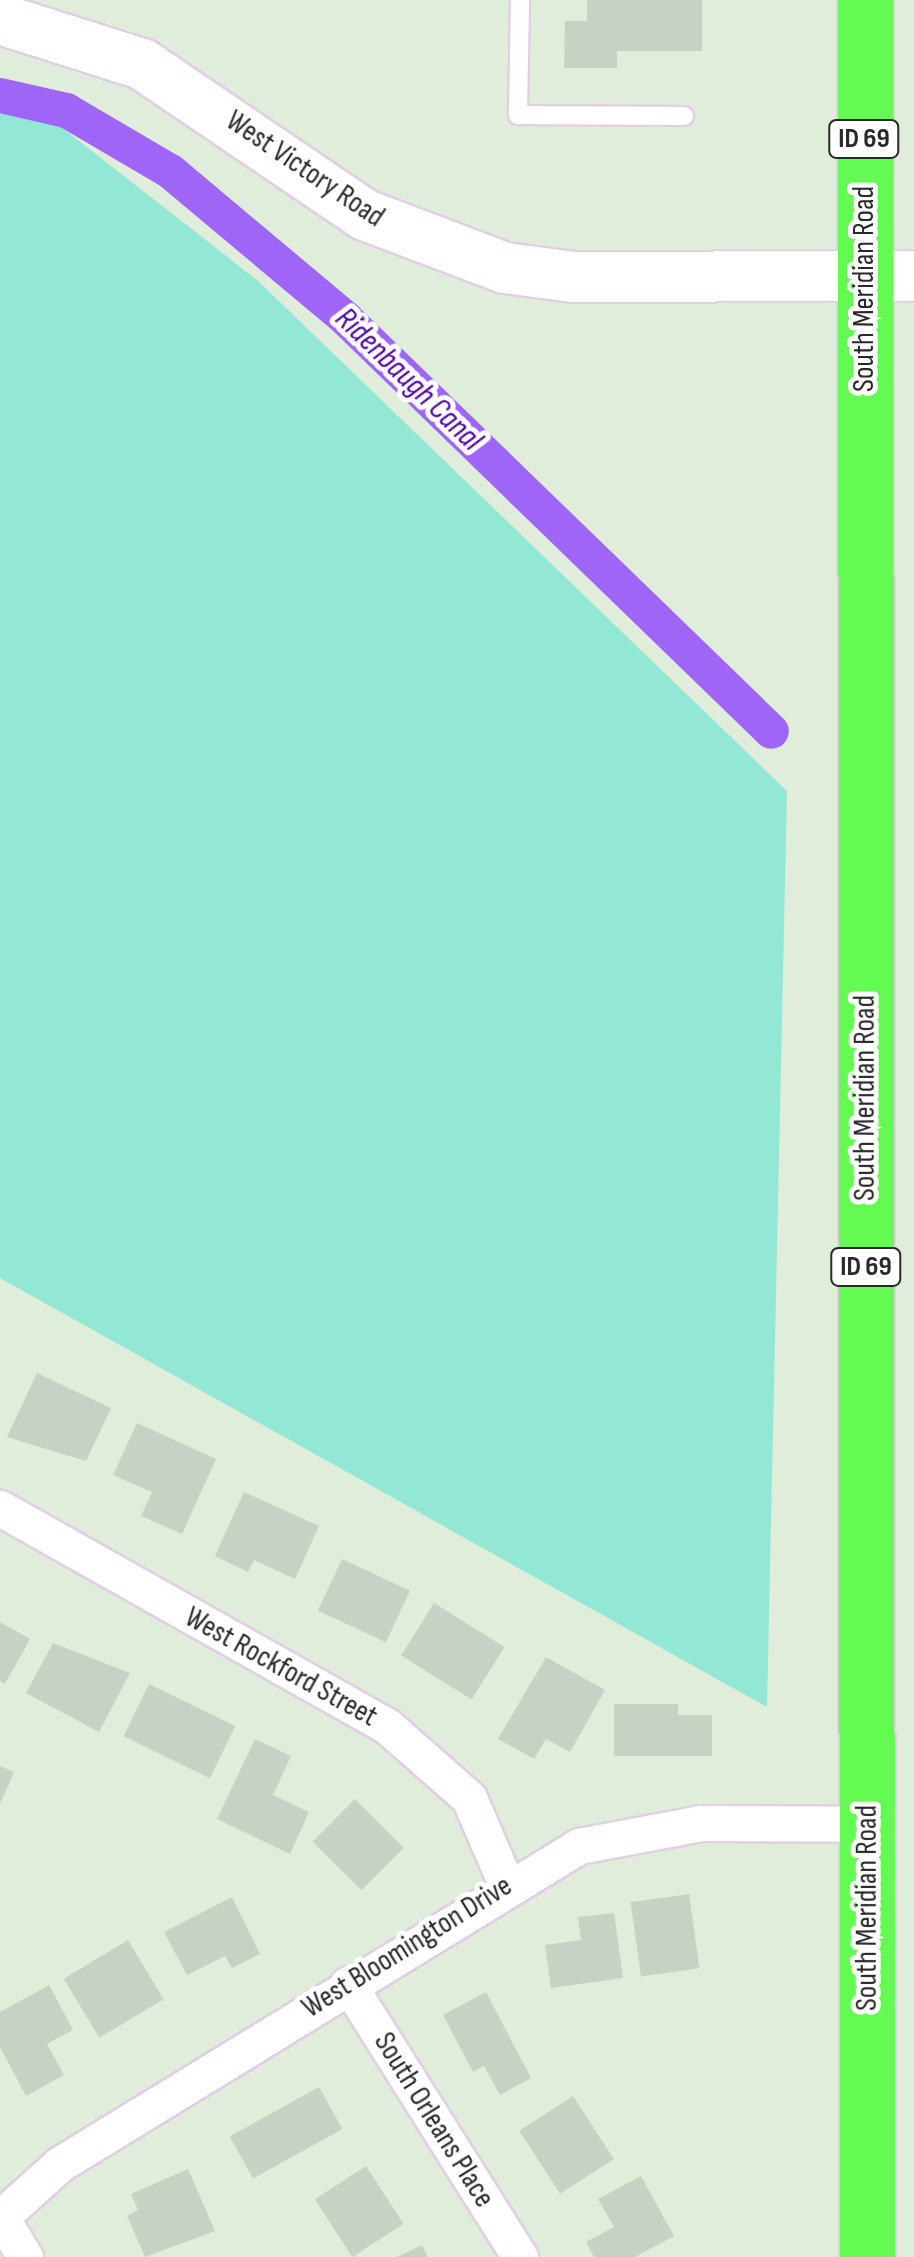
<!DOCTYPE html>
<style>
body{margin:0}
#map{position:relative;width:914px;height:2257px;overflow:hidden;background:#e0edda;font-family:"Sofia Sans Condensed",sans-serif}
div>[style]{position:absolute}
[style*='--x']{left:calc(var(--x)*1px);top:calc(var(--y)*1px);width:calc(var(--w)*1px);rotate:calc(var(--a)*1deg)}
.green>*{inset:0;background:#92e8d5}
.canal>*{height:35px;margin:-17.5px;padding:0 17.5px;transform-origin:17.5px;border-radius:17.5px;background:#9e65f7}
.building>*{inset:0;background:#c6d2c3;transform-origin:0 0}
.roads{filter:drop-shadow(2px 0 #e2cfe3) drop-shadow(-2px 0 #e2cfe3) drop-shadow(0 2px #e2cfe3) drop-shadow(0 -2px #e2cfe3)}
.lane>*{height:18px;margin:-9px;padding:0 9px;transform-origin:9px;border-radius:9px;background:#fff}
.street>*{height:35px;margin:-17.5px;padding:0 17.5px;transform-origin:17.5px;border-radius:17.5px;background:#fff}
.secondary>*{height:50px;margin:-25px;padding:0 25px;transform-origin:25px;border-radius:25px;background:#fff}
.primary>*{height:55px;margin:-27.5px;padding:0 27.5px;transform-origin:27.5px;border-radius:27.5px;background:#63fa51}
span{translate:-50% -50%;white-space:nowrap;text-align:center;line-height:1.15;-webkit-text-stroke:10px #fff;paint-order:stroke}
.shield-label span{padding:2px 8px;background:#fff;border:2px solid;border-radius:8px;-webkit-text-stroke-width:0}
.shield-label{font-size:28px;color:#292929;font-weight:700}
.street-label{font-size:30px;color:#292929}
.water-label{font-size:32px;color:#4e04a3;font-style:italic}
</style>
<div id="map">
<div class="green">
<div style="clip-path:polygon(0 113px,56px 123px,257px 280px,787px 791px,767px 1707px,0 1278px)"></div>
</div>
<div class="canal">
<div style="--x:0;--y:95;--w:68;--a:12.8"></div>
<div style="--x:66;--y:110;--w:121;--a:30.4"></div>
<div style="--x:170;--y:171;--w:229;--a:40"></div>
<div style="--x:345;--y:318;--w:593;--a:44.11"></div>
</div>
<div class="building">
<div style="clip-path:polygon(587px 0,702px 0,702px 51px,617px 51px,617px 68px,564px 68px,565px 21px,587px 21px)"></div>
<div style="clip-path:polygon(37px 1373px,111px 1408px,86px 1461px,7px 1437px)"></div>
<div style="clip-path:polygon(137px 1423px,216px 1459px,182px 1534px,141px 1516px,152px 1492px,113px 1475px)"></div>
<div style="clip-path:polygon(244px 1492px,319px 1526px,295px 1579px,254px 1560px,248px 1572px,215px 1556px)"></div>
<div style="left:342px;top:1559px;width:75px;height:57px;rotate:25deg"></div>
<div style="left:434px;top:1603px;width:83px;height:62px;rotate:32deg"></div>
<div style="clip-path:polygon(0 1622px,30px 1639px,5px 1684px,0 1681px)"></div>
<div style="clip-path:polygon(53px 1643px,130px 1673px,99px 1732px,26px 1693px)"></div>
<div style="clip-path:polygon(546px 1657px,605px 1690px,570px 1752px,546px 1739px,534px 1759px,498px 1739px)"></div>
<div style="left:149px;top:1684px;width:96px;height:58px;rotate:26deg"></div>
<div style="clip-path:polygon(614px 1704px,678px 1704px,678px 1715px,712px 1715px,712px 1756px,614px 1756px)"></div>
<div style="clip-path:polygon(255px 1739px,291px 1756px,273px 1795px,309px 1812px,290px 1854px,217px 1819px)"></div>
<div style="clip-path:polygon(0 1766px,14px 1772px,0 1804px)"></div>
<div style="left:355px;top:1799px;width:69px;height:60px;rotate:45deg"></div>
<div style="left:689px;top:1894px;width:75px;height:59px;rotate:82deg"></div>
<div style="clip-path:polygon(232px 1897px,260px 1954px,232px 1968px,225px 1956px,187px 1975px,164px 1932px)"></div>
<div style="clip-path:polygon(614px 1913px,623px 1978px,551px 1988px,545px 1945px,581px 1940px,578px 1917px)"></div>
<div style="left:128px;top:1940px;width:69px;height:75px;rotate:59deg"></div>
<div style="clip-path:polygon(49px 1985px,73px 2030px,47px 2044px,64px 2075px,26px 2096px,0 2047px,0 2012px)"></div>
<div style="clip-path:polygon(486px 1992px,531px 2078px,500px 2095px,484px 2066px,473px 2072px,443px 2015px)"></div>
<div style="left:319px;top:2087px;width:48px;height:102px;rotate:61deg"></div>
<div style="left:573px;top:2096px;width:75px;height:64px;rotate:57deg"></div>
<div style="left:366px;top:2166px;width:69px;height:61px;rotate:57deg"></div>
<div style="clip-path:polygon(188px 2169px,215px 2231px,145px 2257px,127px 2216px,138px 2210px,131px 2194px)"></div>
<div style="clip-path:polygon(641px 2176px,674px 2236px,635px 2257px,594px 2257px,586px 2242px,614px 2227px,598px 2199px)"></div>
<div style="clip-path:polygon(422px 2245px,428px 2257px,397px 2257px)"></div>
</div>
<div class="roads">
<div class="lane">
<div style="--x:520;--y:0;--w:115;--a:91"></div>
<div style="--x:518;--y:115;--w:166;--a:0.3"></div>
</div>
<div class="street">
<div style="--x:0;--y:1508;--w:444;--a:29.4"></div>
<div style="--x:387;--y:1726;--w:109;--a:41.3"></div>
<div style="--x:469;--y:1798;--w:94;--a:66.7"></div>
<div style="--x:348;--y:1984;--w:323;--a:57.8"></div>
<div style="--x:1;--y:2217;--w:47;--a:59"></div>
<div style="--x:0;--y:2218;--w:81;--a:-42"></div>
<div style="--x:60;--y:2164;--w:609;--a:-31.5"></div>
<div style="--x:579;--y:1846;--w:124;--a:-10.7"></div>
<div style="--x:701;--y:1823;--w:166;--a:0.3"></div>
</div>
<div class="secondary">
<div style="--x:0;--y:19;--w:149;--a:17.6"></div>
<div style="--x:142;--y:64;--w:269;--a:34.1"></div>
<div style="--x:365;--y:215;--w:150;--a:20.7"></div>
<div style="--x:505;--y:268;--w:69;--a:7.5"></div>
<div style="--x:573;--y:277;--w:341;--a:-0.2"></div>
</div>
<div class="primary">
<div style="--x:865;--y:0;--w:2257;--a:89.95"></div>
</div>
</div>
<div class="shield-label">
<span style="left:864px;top:139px">ID 69</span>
<span style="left:866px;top:1267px">ID 69</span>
</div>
<div class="street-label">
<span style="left:305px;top:169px;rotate:34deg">West Victory Road</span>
<span style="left:864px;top:289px;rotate:-90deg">South Meridian Road</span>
<span style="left:865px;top:1098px;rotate:-90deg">South Meridian Road</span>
<span style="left:281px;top:1667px;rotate:29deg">West Rockford Street</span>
<span style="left:867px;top:1908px;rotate:-90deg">South Meridian Road</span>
<span style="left:407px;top:1947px;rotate:-32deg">West Bloomington Drive</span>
<span style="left:434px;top:2120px;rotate:58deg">South Orleans Place</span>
</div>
<div class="water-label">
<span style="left:408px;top:380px;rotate:44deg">Ridenbaugh Canal</span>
</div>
</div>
